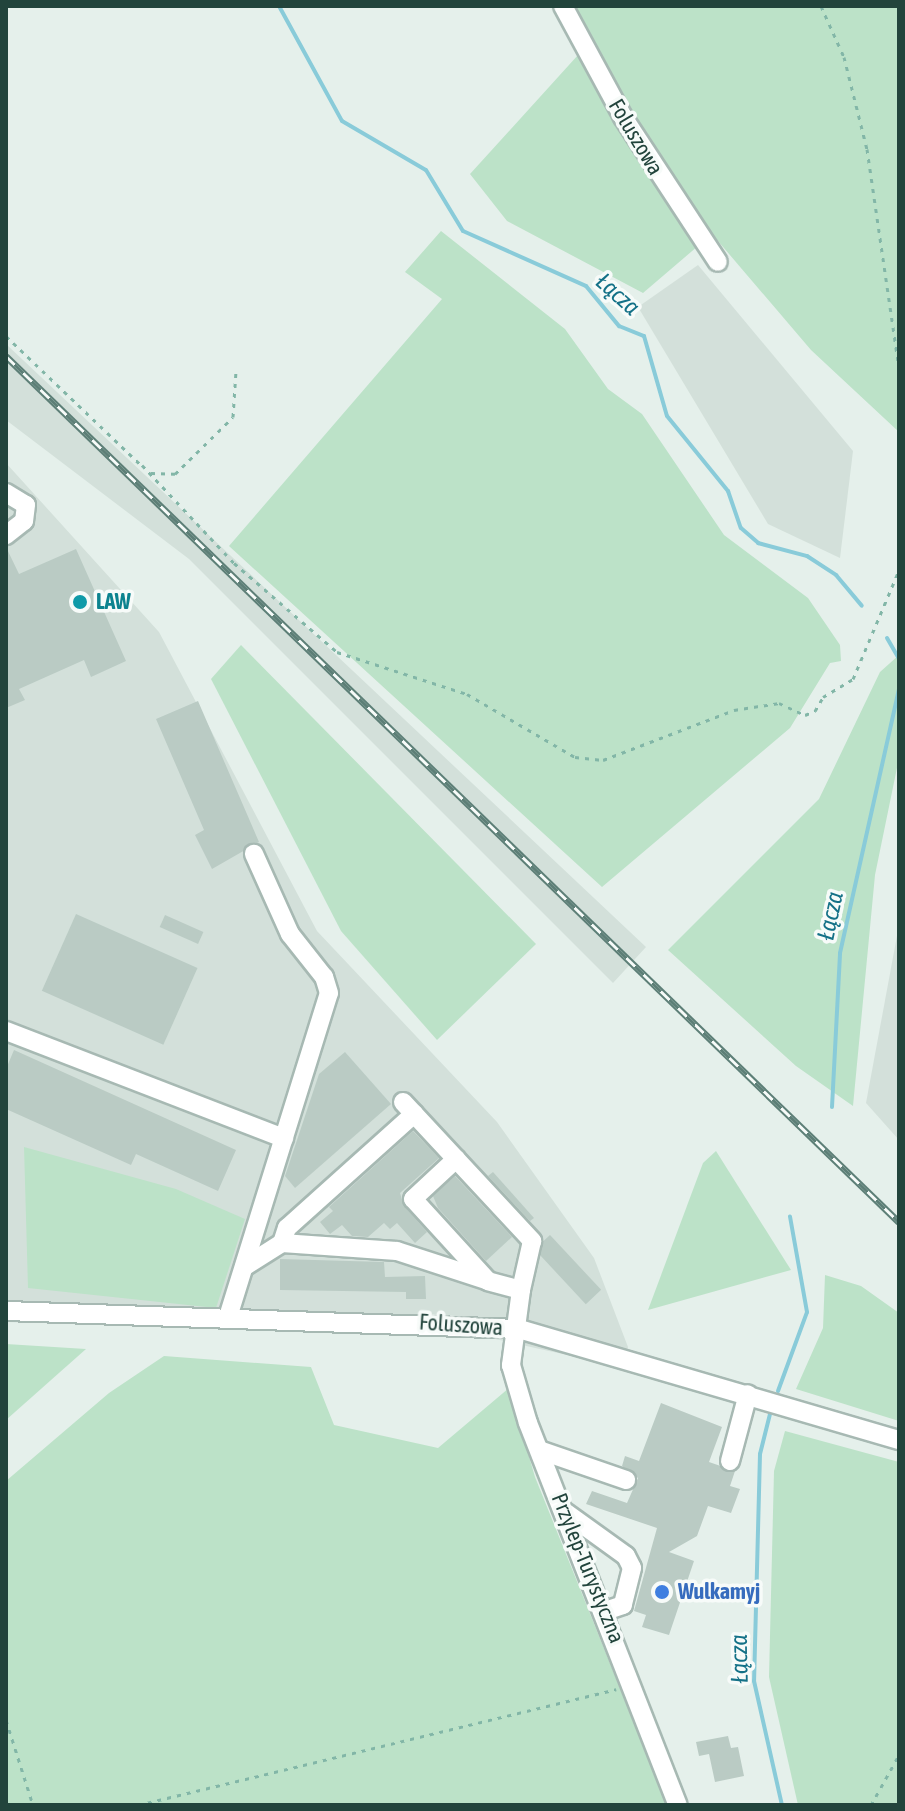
<!DOCTYPE html>
<meta charset="utf-8">
<style>
body{margin:0}
#map{position:relative;width:905px;height:1811px;overflow:hidden;background:#e5f0eb;font-family:"Asap Condensed",sans-serif}
div>[style]{position:absolute}
[style*='--x']{left:calc(var(--x)*1px);top:calc(var(--y)*1px);width:calc(var(--w)*1px);rotate:calc(var(--a)*1deg)}
.built>*{inset:0;background:#d3e0da}
.green>*{inset:0;background:#bce2c8}
.stream>*{height:4px;margin:-2px;padding:0 2px;transform-origin:2px;border-radius:2px;background:#89cbd9}
.building>*{inset:0;background:#bacbc4;transform-origin:0 0}
.path>*{height:3px;margin-top:-1.5px;transform-origin:0;background:repeating-linear-gradient(90deg,#82b6a7 0 4px,transparent 0 10px)}
.roads{filter:drop-shadow(2px 0 #a7b9b3) drop-shadow(-2px 0 #a7b9b3) drop-shadow(0 2px #a7b9b3) drop-shadow(0 -2px #a7b9b3)}
.minor>*{height:18px;margin:-9px;padding:0 9px;transform-origin:9px;border-radius:9px;background:#fff}
.rail>*{height:7px;margin-top:-3.5px;transform-origin:0;background:repeating-linear-gradient(90deg,#f7fbf9 0 12px,#5d7f77 0 24px);box-sizing:border-box;border-block:2px solid #5d7f77}
.dots>*{width:22px;height:22px;translate:-50% -50%;box-sizing:border-box;border:4px solid #f7fbf9;border-radius:50%}
span{translate:-50% -50%;white-space:nowrap;text-align:center;line-height:1.15;-webkit-text-stroke:7px #f7fbf9;paint-order:stroke}
.street-label{font-size:22px;color:#22443c}
.culture-label{font-size:22px;color:#0d838f;font-weight:700}
.left{translate:0 -50%;text-align:left}
.shop-label{font-size:22px;color:#366cbe;font-weight:700}
.water-label{font-size:24px;color:#147187;font-style:italic}
.frame{position:absolute;inset:0;border:8px solid #22443c;pointer-events:none}
</style>
<div id="map">
<div class="built">
<div style="clip-path:polygon(698px 265px,853px 451px,840px 558px,768px 524px,638px 307px)"></div>
<div style="clip-path:polygon(6px 344px,646px 947px,613px 983px,189px 559px,6px 420px)"></div>
<div style="clip-path:polygon(6px 463px,159px 632px,317px 931px,497px 1122px,594px 1258px,628px 1347px,622px 1367px,472px 1334px,6px 1322px)"></div>
<div style="clip-path:polygon(899px 925px,899px 1140px,866px 1103px)"></div>
</div>
<div class="green">
<div style="clip-path:polygon(570px 6px,899px 6px,899px 432px,811px 350px,712px 234px,643px 293px,507px 221px,470px 174px,588px 44px)"></div>
<div style="clip-path:polygon(441px 231px,565px 329px,608px 389px,642px 414px,724px 535px,808px 598px,840px 645px,841px 661px,830px 663px,790px 728px,602px 887px,229px 546px,442px 299px,405px 272px)"></div>
<div style="clip-path:polygon(241px 645px,536px 944px,437px 1040px,341px 931px,211px 679px)"></div>
<div style="clip-path:polygon(899px 655px,899px 758px,875px 875px,853px 1106px,796px 1066px,668px 950px,819px 799px,880px 672px)"></div>
<div style="clip-path:polygon(24px 1147px,176px 1189px,245px 1219px,216px 1308px,28px 1288px)"></div>
<div style="clip-path:polygon(716px 1151px,791px 1270px,648px 1310px,703px 1163px)"></div>
<div style="clip-path:polygon(825px 1275px,861px 1286px,899px 1313px,899px 1421px,796px 1389px,823px 1328px)"></div>
<div style="clip-path:polygon(6px 1344px,86px 1349px,6px 1420px)"></div>
<div style="clip-path:polygon(164px 1356px,311px 1367px,334px 1425px,438px 1448px,509px 1388px,535px 1477px,667px 1805px,6px 1805px,6px 1481px,109px 1393px)"></div>
<div style="clip-path:polygon(785px 1431px,899px 1462px,899px 1805px,798px 1805px,769px 1677px,774px 1471px)"></div>
</div>
<div class="stream">
<div style="--x:279;--y:6;--w:131;--a:61.3"></div>
<div style="--x:342;--y:121;--w:97;--a:30.3"></div>
<div style="--x:426;--y:170;--w:71;--a:58.8"></div>
<div style="--x:463;--y:231;--w:135;--a:24.1"></div>
<div style="--x:586;--y:286;--w:52;--a:50.5"></div>
<div style="--x:619;--y:326;--w:27;--a:22"></div>
<div style="--x:644;--y:336;--w:83;--a:74"></div>
<div style="--x:667;--y:416;--w:97;--a:50.9"></div>
<div style="--x:728;--y:491;--w:39;--a:71"></div>
<div style="--x:741;--y:528;--w:23;--a:41"></div>
<div style="--x:758;--y:543;--w:51;--a:14.9"></div>
<div style="--x:807;--y:556;--w:35;--a:33"></div>
<div style="--x:836;--y:575;--w:40;--a:50"></div>
<div style="--x:887;--y:638;--w:24;--a:60"></div>
<div style="--x:832;--y:1107;--w:154;--a:-87"></div>
<div style="--x:840;--y:953;--w:271;--a:-77.4"></div>
<div style="--x:778;--y:1391;--w:84;--a:-69.8"></div>
<div style="--x:807;--y:1312;--w:97;--a:-100.1"></div>
<div style="--x:770;--y:1414;--w:41;--a:104"></div>
<div style="--x:760;--y:1454;--w:227;--a:91.5"></div>
<div style="--x:754;--y:1681;--w:127;--a:77.3"></div>
</div>
<div class="building">
<div style="clip-path:polygon(6px 547px,19px 574px,76px 549px,126px 661px,91px 677px,84px 660px,19px 689px,25px 700px,6px 708px)"></div>
<div style="clip-path:polygon(198px 701px,259px 842px,212px 869px,195px 835px,204px 830px,156px 719px)"></div>
<div style="left:76px;top:914px;width:133px;height:84px;rotate:24deg"></div>
<div style="left:165px;top:915px;width:42px;height:13px;rotate:24deg"></div>
<div style="clip-path:polygon(14px 1050px,236px 1150px,218px 1191px,136px 1154px,131px 1165px,6px 1109px,6px 1069px)"></div>
<div style="clip-path:polygon(345px 1052px,391px 1104px,295px 1188px,285px 1176px,319px 1074px)"></div>
<div style="clip-path:polygon(413px 1131px,439px 1158px,400px 1193px,404px 1206px,427px 1232px,415px 1243px,397px 1223px,390px 1229px,384px 1223px,368px 1237px,352px 1236px,342px 1225px,330px 1234px,320px 1222px,333px 1211px,329px 1207px)"></div>
<div style="clip-path:polygon(493px 1172px,534px 1218px,530px 1221px,488px 1176px)"></div>
<div style="clip-path:polygon(455px 1176px,512px 1237px,486px 1261px,438px 1208px,433px 1196px)"></div>
<div style="left:550px;top:1235px;width:75px;height:21px;rotate:47deg"></div>
<div style="clip-path:polygon(280px 1259px,384px 1262px,385px 1277px,425px 1276px,426px 1299px,406px 1299px,406px 1292px,280px 1290px)"></div>
<div style="clip-path:polygon(661px 1403px,722px 1427px,709px 1462px,735px 1471px,730px 1486px,740px 1489px,731px 1513px,708px 1506px,697px 1536px,669px 1552px,694px 1561px,669px 1635px,642px 1627px,646px 1615px,634px 1611px,657px 1528px,586px 1504px,592px 1491px,627px 1503px,638px 1478px,622px 1466px,625px 1456px,639px 1461px)"></div>
<div style="clip-path:polygon(728px 1736px,731px 1748px,738px 1747px,744px 1776px,715px 1782px,709px 1754px,699px 1756px,696px 1742px)"></div>
</div>
<div class="path">
<div style="--x:821;--y:6;--w:56;--a:65.7"></div>
<div style="--x:844;--y:57;--w:95;--a:76"></div>
<div style="--x:867;--y:149;--w:221;--a:81.7"></div>
<div style="--x:6;--y:336;--w:188;--a:43.7"></div>
<div style="--x:142;--y:465;--w:134;--a:46.8"></div>
<div style="--x:234;--y:563;--w:136;--a:40.8"></div>
<div style="--x:337;--y:652;--w:137;--a:17.9"></div>
<div style="--x:467;--y:694;--w:125;--a:30.3"></div>
<div style="--x:575;--y:757;--w:28;--a:6"></div>
<div style="--x:603;--y:760;--w:140;--a:-20.9"></div>
<div style="--x:734;--y:710;--w:46;--a:-8.8"></div>
<div style="--x:779;--y:703;--w:29;--a:25"></div>
<div style="--x:805;--y:715;--w:11;--a:-22"></div>
<div style="--x:815;--y:711;--w:16;--a:-60"></div>
<div style="--x:823;--y:697;--w:35;--a:-31"></div>
<div style="--x:853;--y:679;--w:118;--a:-67.1"></div>
<div style="--x:151;--y:473;--w:24;--a:2"></div>
<div style="--x:175;--y:474;--w:81;--a:-44.5"></div>
<div style="--x:233;--y:417;--w:47;--a:-86.3"></div>
<div style="--x:6;--y:1720;--w:89;--a:72.4"></div>
<div style="--x:138;--y:1805;--w:492;--a:-13.6"></div>
<div style="--x:871;--y:1805;--w:57;--a:-60.8"></div>
</div>
<div class="roads">
<div class="minor">
<div style="--x:563;--y:6;--w:126;--a:61.6"></div>
<div style="--x:623;--y:117;--w:173;--a:56.8"></div>
<div style="--x:6;--y:493;--w:23;--a:31"></div>
<div style="--x:26;--y:505;--w:16;--a:97"></div>
<div style="--x:24;--y:521;--w:23;--a:142"></div>
<div style="--x:6;--y:1031;--w:298;--a:21.1"></div>
<div style="--x:403;--y:1102;--w:190;--a:47.1"></div>
<div style="--x:532;--y:1241;--w:50;--a:102.7"></div>
<div style="--x:521;--y:1290;--w:34;--a:-165"></div>
<div style="--x:488;--y:1281;--w:111;--a:-132.4"></div>
<div style="--x:413;--y:1199;--w:59;--a:-42.9"></div>
<div style="--x:282;--y:1243;--w:16;--a:-72"></div>
<div style="--x:287;--y:1228;--w:171;--a:-41.9"></div>
<div style="--x:244;--y:1267;--w:45;--a:-32.3"></div>
<div style="--x:282;--y:1243;--w:115;--a:4"></div>
<div style="--x:397;--y:1251;--w:94;--a:18"></div>
<div style="--x:521;--y:1290;--w:76;--a:97.6"></div>
<div style="--x:511;--y:1365;--w:60;--a:73.7"></div>
<div style="--x:528;--y:1423;--w:410;--a:68.6"></div>
<div style="--x:6;--y:1311;--w:513;--a:2.01"></div>
<div style="--x:519;--y:1329;--w:396;--a:16.3"></div>
<div style="--x:228;--y:1317;--w:339;--a:-72.7"></div>
<div style="--x:329;--y:993;--w:17;--a:-107"></div>
<div style="--x:324;--y:977;--w:55;--a:-128.3"></div>
<div style="--x:290;--y:934;--w:88;--a:-114.2"></div>
<div style="--x:542;--y:1451;--w:89;--a:19"></div>
<div style="--x:730;--y:1461;--w:69;--a:-75"></div>
<div style="--x:565;--y:1512;--w:75;--a:35.8"></div>
<div style="--x:626;--y:1556;--w:13;--a:63"></div>
<div style="--x:632;--y:1568;--w:38;--a:104"></div>
<div style="--x:623;--y:1605;--w:18;--a:161"></div>
</div>
</div>
<div class="rail">
<div style="--x:6;--y:356;--w:1244;--a:44.12"></div>
</div>
<div class="dots">
<div style="left:80px;top:602px;background:#0f9aa8"></div>
<div style="left:662px;top:1592px;background:#3f7fe0"></div>
</div>
<div class="street-label">
<span style="left:636px;top:137px;rotate:59deg">Foluszowa</span>
<span style="left:461px;top:1325px;rotate:4deg">Foluszowa</span>
<span style="left:588px;top:1568px;rotate:68deg">Przylep-Turystyczna</span>
</div>
<div class="culture-label">
<span class="left" style="left:96px;top:602px">LAW</span>
</div>
<div class="shop-label">
<span class="left" style="left:678px;top:1592px">Wulkamyj</span>
</div>
<div class="water-label">
<span style="left:618px;top:294px;rotate:42deg">Łącza</span>
<span style="left:830px;top:916px;rotate:-78deg">Łącza</span>
<span style="left:739px;top:1659px;rotate:-91deg">Łącza</span>
</div>
<div class="frame"></div>
</div>
